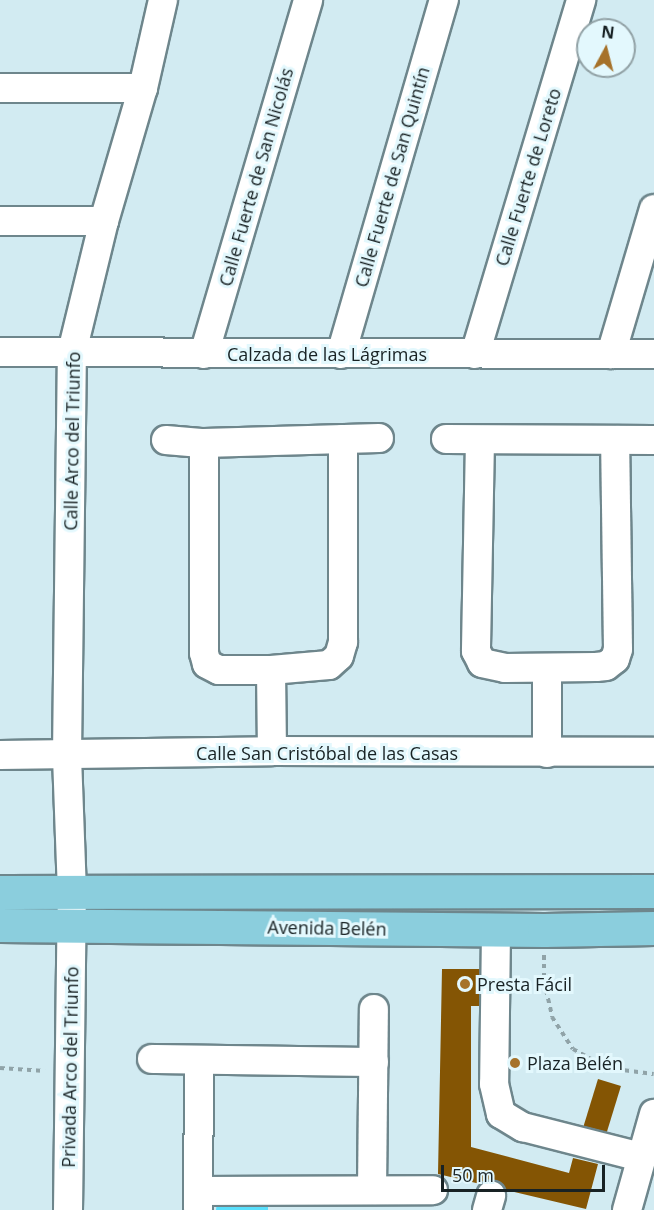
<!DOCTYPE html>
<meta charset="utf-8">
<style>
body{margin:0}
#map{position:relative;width:654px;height:1210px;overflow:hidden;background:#d2ebf2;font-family:"Open Sans",sans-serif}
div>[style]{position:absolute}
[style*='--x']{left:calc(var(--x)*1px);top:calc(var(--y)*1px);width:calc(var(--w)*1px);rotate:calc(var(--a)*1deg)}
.green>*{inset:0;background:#58dffc}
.building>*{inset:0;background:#845504;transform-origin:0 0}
.path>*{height:4px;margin-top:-2px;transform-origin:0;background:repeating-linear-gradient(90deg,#90a3a8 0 4.5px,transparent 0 9px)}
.roads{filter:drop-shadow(2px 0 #6e868c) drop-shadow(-2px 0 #6e868c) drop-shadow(0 2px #6e868c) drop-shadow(0 -2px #6e868c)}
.minor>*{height:28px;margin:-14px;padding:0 14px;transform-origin:14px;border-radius:14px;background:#fff}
.major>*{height:33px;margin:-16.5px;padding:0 16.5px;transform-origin:16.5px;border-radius:16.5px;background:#8bcedd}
.dots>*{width:16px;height:16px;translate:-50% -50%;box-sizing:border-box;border:3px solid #e3f8fd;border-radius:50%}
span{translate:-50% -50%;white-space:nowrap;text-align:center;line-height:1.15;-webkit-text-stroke:6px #e3f8fd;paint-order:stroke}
.street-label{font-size:18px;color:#182224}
.poi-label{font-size:18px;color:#182224}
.left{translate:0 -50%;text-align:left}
.north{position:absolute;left:576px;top:18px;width:60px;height:60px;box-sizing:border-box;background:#e3f8fd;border:2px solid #92a2a6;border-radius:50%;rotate:7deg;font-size:16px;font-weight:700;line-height:24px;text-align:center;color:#182224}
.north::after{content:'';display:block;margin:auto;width:21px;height:27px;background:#a6722a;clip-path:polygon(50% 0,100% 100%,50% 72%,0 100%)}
.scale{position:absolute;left:441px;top:1165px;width:164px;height:27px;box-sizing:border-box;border:3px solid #182224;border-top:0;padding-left:8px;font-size:18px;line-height:21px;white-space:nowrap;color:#182224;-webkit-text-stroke:4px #e3f8fd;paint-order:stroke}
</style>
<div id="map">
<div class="green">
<div style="clip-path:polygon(217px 1202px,268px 1203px,268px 1210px,216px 1210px)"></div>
</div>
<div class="building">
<div style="clip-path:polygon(442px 969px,484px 969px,483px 1006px,471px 1006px,471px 1147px,569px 1173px,573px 1158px,598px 1164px,586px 1209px,438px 1174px)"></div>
<div style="left:598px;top:1079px;width:24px;height:61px;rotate:17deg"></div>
</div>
<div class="path">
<div style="--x:544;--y:955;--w:26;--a:90"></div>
<div style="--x:544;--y:981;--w:37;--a:77"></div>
<div style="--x:552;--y:1017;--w:38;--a:57"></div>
<div style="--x:573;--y:1049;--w:39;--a:29"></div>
<div style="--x:607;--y:1068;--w:47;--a:7.3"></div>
<div style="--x:0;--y:1068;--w:45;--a:3.8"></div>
</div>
<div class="roads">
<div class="minor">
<div style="--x:0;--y:88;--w:143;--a:0"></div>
<div style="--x:0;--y:221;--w:104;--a:0"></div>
<div style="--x:0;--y:352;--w:654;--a:0.18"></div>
<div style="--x:204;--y:354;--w:369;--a:-73.6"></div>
<div style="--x:341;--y:354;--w:369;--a:-73.8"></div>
<div style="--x:475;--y:354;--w:370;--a:-73.3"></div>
<div style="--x:611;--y:354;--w:151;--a:-73.5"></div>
<div style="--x:446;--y:439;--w:208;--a:0.3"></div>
<div style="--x:166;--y:440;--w:38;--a:5"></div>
<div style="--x:204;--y:443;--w:175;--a:-1.6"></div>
<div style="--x:480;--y:440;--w:211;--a:91.1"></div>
<div style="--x:476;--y:651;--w:13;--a:63"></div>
<div style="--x:482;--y:663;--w:24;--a:12"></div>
<div style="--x:505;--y:668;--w:91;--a:-0.6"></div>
<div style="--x:596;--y:667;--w:10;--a:-6"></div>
<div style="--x:606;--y:666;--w:11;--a:-38"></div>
<div style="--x:615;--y:659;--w:10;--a:-73"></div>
<div style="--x:618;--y:649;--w:209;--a:-90.8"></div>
<div style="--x:204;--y:443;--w:210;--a:90"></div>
<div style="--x:204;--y:653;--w:11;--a:75"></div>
<div style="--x:207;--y:664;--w:13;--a:27"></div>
<div style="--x:219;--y:670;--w:52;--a:0"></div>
<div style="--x:271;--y:670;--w:58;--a:-4.9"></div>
<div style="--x:329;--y:665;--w:13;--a:-42"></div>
<div style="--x:339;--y:656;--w:15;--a:-74"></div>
<div style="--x:343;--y:642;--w:203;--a:-90"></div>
<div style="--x:547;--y:668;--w:85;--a:90"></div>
<div style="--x:271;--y:670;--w:81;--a:89.3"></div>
<div style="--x:0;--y:755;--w:272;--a:-0.8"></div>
<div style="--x:272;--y:751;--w:382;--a:0.1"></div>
<div style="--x:496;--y:930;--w:154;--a:90.7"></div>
<div style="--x:494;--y:1084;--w:31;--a:77"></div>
<div style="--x:501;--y:1114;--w:26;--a:31"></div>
<div style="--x:523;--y:1127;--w:122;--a:14.3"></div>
<div style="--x:152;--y:1059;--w:222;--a:0.8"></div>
<div style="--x:372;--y:1190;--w:181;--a:-89.4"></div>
<div style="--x:198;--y:1191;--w:235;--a:-0.2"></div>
<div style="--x:198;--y:1209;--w:148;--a:-89.6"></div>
<div style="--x:68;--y:1210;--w:317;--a:-89.3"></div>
<div style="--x:72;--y:893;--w:138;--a:-92.1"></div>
<div style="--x:67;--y:755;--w:403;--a:-89.3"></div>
<div style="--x:72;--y:352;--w:135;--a:-76.3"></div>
<div style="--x:104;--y:221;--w:139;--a:-73.7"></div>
<div style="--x:143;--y:88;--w:90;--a:-77.2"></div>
<div style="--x:487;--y:1210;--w:15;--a:-74"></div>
<div style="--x:627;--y:1210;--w:100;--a:-74.3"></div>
</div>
<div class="major">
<div style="--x:0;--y:892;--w:654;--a:-0.09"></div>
<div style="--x:0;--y:925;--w:544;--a:0.53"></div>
<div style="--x:544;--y:930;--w:110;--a:-1"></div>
</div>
</div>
<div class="dots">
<div style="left:465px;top:984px;background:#a6722a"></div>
<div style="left:515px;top:1063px;background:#a6722a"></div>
</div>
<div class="street-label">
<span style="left:256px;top:177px;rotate:-74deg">Calle Fuerte de San Nicolás</span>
<span style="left:392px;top:177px;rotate:-74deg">Calle Fuerte de San Quintín</span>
<span style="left:528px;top:177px;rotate:-73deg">Calle Fuerte de Loreto</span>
<span style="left:327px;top:354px">Calzada de las Lágrimas</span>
<span style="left:72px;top:441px;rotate:-89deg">Calle Arco del Triunfo</span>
<span style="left:327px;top:753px">Calle San Cristóbal de las Casas</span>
<span style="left:327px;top:928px;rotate:1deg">Avenida Belén</span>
<span style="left:70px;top:1067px;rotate:-89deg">Privada Arco del Triunfo</span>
</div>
<div class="poi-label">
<span class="left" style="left:477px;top:984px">Presta Fácil</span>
<span class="left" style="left:527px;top:1063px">Plaza Belén</span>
</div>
<div class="north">N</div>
<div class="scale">50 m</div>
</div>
